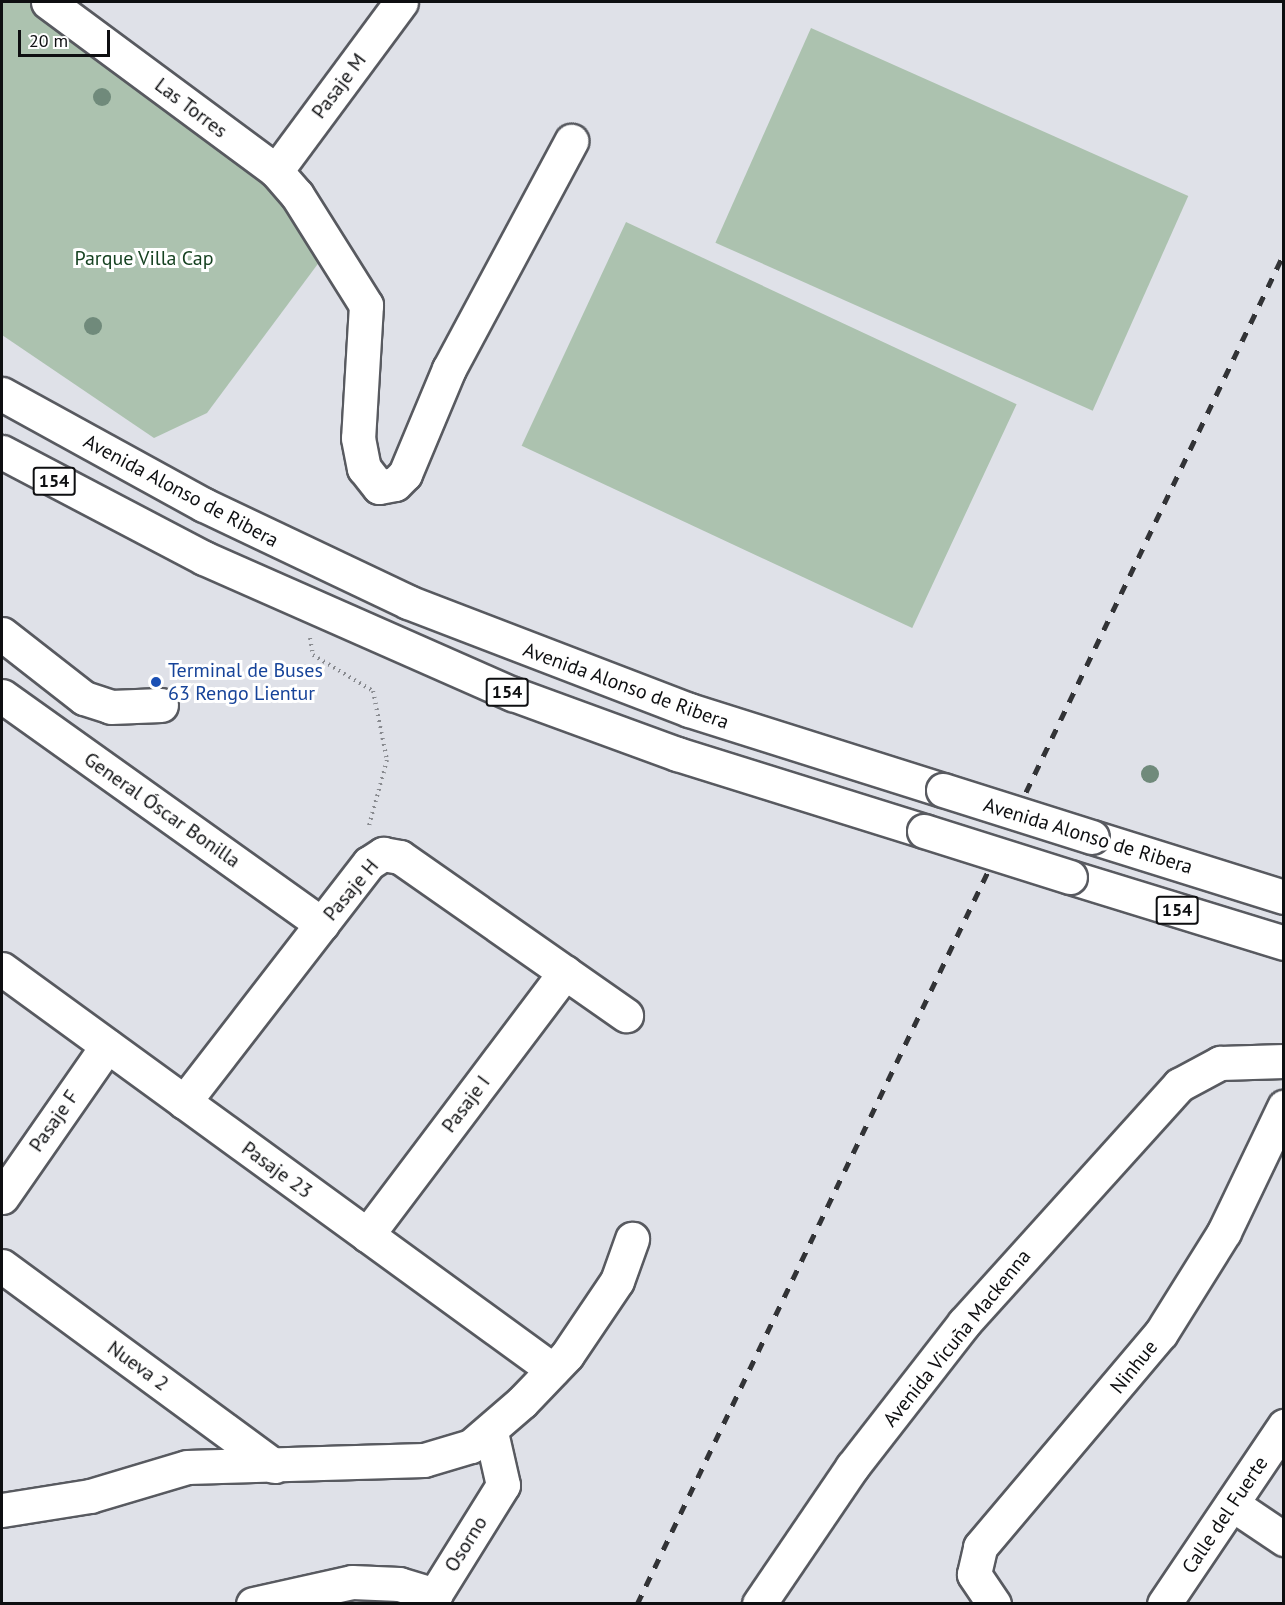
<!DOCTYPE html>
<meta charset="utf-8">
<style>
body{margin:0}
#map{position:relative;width:1285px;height:1605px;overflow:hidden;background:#dfe1e8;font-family:"PT Sans",sans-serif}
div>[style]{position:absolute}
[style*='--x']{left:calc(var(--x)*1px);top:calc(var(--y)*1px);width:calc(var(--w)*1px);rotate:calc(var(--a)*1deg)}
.green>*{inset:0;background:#acc2af;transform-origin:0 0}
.path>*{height:4px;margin-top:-2px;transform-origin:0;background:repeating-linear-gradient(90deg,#888a8f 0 1.5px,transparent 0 6px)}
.roads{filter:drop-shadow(2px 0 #585a60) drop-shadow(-2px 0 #585a60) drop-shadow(0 2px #585a60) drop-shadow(0 -2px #585a60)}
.minor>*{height:33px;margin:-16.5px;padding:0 16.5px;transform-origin:16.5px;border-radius:16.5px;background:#fff}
.highway>*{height:33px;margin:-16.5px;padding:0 16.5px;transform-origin:16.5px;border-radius:16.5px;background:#fff}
.rail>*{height:4.5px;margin-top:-2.25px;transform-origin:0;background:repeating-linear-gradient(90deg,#323336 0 10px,transparent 0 20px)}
.bridges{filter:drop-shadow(2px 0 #585a60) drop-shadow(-2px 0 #585a60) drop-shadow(0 2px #585a60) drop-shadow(0 -2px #585a60)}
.highway-bridge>*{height:33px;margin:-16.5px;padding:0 16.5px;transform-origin:16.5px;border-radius:16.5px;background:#fff}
.trees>*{width:18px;height:18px;margin:-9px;border-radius:50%;background:#708a7b}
.dots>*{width:16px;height:16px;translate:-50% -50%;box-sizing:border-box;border:3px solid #fff;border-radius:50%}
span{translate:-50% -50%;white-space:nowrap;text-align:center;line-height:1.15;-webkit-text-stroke:6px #fff;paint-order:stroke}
.shield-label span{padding:2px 4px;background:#fff;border:2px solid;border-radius:4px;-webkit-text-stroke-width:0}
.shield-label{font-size:18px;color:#0e0f11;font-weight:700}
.street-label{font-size:20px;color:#0e0f11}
.park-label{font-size:20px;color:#164221}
.transit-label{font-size:20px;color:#164399}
.left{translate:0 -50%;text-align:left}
.frame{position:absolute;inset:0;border:3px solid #0e0f11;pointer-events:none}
.scale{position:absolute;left:18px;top:30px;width:92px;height:27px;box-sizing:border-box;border:3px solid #0e0f11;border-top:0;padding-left:8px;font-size:18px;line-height:21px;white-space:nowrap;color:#0e0f11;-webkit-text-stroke:4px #fff;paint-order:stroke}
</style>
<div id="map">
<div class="green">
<div style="clip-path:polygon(2px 2px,30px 2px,253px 160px,323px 257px,207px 413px,154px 438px,2px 335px)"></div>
<div style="left:811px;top:28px;width:413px;height:235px;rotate:24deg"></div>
<div style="left:626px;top:222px;width:431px;height:247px;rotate:25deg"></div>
</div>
<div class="path">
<div style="--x:310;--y:638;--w:17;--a:80"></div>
<div style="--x:313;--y:655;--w:70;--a:31"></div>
<div style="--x:373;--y:691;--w:70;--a:78.5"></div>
<div style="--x:387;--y:760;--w:68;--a:105.3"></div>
</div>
<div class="roads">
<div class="minor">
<div style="--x:48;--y:2;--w:284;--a:36.5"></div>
<div style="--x:276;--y:171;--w:32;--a:49"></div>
<div style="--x:297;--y:195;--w:130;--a:57.9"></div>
<div style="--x:366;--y:305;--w:133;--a:93.4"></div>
<div style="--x:358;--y:438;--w:31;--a:79"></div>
<div style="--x:364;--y:468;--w:24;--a:52"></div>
<div style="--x:379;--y:487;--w:16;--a:-11"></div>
<div style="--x:395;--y:484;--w:14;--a:-45"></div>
<div style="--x:405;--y:474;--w:114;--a:-67.3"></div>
<div style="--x:449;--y:369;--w:259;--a:-61.8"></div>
<div style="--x:276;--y:171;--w:210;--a:-53.5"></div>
<div style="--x:2;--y:634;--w:104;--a:38"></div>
<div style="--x:84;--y:698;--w:28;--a:18"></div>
<div style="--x:111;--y:707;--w:50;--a:-2.3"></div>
<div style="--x:2;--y:696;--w:393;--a:35.5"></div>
<div style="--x:2;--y:969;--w:681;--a:36.05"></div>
<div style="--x:184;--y:1102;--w:302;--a:-52.3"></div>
<div style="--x:369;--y:863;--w:17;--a:-33"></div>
<div style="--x:383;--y:854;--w:17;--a:10"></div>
<div style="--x:400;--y:857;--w:276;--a:35"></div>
<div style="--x:2;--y:1197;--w:184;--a:-55.2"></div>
<div style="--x:367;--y:1235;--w:329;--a:-53"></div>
<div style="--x:2;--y:1266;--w:338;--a:36.3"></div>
<div style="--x:1232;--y:1504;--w:63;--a:33.9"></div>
<div style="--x:2;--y:1510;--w:89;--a:-9"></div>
<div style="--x:90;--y:1496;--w:101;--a:-16.6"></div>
<div style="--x:187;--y:1467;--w:237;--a:-1.7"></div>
<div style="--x:424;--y:1460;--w:49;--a:-16.6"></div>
<div style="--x:471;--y:1446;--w:67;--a:-40.8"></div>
<div style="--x:522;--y:1402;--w:65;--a:-46.2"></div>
<div style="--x:567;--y:1355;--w:89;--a:-56"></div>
<div style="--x:617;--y:1281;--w:45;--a:-70.3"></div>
<div style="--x:253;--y:1604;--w:101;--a:-12.5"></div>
<div style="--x:352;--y:1582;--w:47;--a:2.4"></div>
<div style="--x:399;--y:1584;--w:38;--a:17"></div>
<div style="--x:429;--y:1604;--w:140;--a:-58.1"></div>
<div style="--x:503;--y:1485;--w:54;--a:-102.8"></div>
<div style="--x:759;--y:1604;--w:166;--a:-55.8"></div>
<div style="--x:852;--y:1467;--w:182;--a:-52.1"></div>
<div style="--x:964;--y:1323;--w:321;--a:-47.9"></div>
<div style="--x:1179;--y:1085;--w:47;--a:-28.2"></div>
<div style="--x:1220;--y:1063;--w:64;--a:-1.8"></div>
<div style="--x:994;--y:1604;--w:36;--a:-124"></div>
<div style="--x:974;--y:1574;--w:28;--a:-77"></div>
<div style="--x:980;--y:1547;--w:280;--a:-49.8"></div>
<div style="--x:1161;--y:1333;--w:119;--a:-58"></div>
<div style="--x:1224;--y:1232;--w:139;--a:-64.4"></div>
<div style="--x:1164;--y:1604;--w:215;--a:-56"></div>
</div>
<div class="highway">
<div style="--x:2;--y:394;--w:230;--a:28.8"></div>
<div style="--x:204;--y:505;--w:226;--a:25.4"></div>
<div style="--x:408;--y:602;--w:301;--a:21"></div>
<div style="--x:689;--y:710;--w:266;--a:17.5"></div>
<div style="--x:2;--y:452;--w:228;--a:27.7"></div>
<div style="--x:204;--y:558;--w:338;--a:23.8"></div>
<div style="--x:513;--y:694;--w:175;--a:20.1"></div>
<div style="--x:677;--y:754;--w:259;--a:17.3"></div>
<div style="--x:1092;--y:837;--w:201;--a:17.4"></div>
<div style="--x:1070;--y:877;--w:224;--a:17.1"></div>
</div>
</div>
<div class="rail">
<div style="--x:637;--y:1604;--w:1498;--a:-64.41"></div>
</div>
<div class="bridges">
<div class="highway-bridge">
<div style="--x:943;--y:790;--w:156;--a:17.5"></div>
<div style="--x:924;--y:831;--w:153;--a:17.5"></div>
</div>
</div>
<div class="trees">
<div style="left:102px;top:97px"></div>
<div style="left:93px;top:326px"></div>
<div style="left:1150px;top:774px"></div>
</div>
<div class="dots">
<div style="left:156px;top:682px;background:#1a4fb4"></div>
</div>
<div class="shield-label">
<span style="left:54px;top:481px">154</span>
<span style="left:507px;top:692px">154</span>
<span style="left:1177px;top:910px">154</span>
</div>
<div class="street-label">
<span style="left:339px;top:86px;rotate:-53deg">Pasaje M</span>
<span style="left:191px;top:108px;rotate:37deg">Las Torres</span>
<span style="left:181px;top:491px;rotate:28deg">Avenida Alonso de Ribera</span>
<span style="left:626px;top:686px;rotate:20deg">Avenida Alonso de Ribera</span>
<span style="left:162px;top:810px;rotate:35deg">General Óscar Bonilla</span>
<span style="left:1088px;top:836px;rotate:17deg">Avenida Alonso de Ribera</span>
<span style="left:351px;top:890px;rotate:-50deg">Pasaje H</span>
<span style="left:466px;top:1104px;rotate:-53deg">Pasaje I</span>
<span style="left:54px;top:1121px;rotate:-55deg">Pasaje F</span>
<span style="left:277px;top:1170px;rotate:36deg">Pasaje 23</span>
<span style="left:957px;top:1338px;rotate:-51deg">Avenida Vicuña Mackenna</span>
<span style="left:138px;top:1366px;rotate:36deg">Nueva 2</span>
<span style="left:1134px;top:1367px;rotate:-51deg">Ninhue</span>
<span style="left:1225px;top:1515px;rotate:-56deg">Calle del Fuerte</span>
<span style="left:466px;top:1544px;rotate:-58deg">Osorno</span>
</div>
<div class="park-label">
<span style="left:144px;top:258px">Parque Villa Cap</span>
</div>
<div class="transit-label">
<span class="left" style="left:168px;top:682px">Terminal de Buses<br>63 Rengo Lientur</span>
</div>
<div class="frame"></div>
<div class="scale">20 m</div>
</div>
